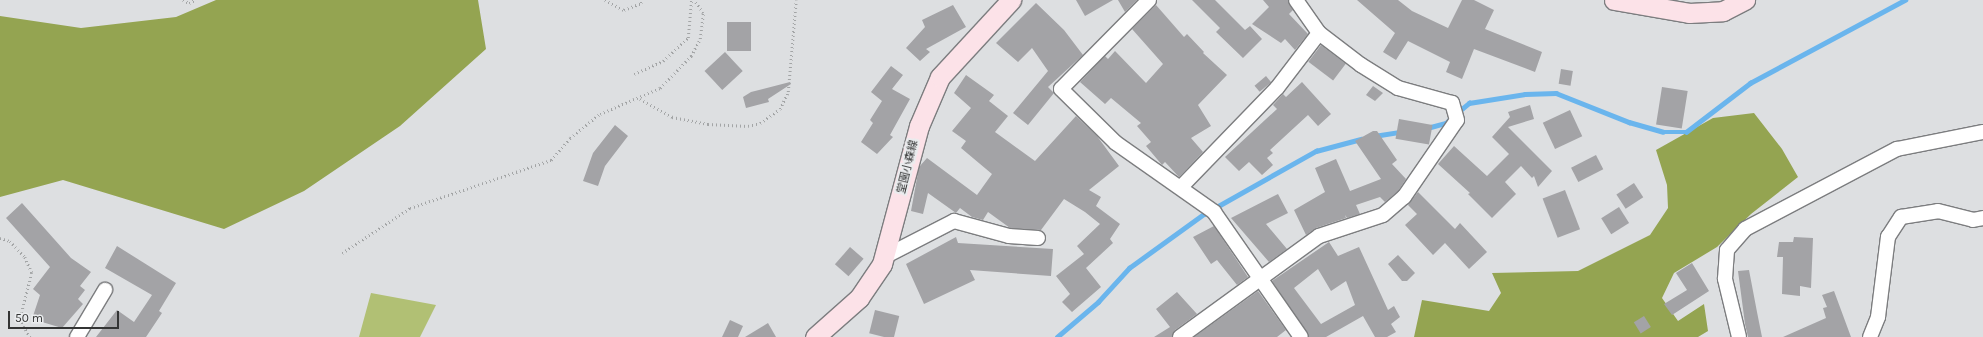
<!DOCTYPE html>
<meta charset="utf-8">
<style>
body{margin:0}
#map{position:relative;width:1983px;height:337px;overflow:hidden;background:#dddfe1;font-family:Karla,"Noto Sans JP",sans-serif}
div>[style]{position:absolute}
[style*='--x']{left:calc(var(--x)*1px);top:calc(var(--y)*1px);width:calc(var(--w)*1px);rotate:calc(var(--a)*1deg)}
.green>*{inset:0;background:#b1c074}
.forest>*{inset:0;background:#94a451}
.stream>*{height:4.5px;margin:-2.25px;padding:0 2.25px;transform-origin:2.25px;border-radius:2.25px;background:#6ab5ed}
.building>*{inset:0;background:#a3a3a6;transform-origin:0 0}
.path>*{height:2.5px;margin-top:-1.25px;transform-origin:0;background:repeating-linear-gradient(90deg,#a3a5a6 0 1px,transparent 0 4px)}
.roads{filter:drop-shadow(1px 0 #7c7d7f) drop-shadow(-1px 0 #7c7d7f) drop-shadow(0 1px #7c7d7f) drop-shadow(0 -1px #7c7d7f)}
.minor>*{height:14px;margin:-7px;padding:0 7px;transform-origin:7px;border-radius:7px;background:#fff}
.secondary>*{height:19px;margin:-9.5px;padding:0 9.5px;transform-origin:9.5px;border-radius:9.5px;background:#fce2e8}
span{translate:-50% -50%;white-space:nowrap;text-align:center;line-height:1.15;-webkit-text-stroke:4px #eaecee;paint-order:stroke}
.street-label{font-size:11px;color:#333434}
.scale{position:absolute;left:8px;top:311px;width:111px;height:18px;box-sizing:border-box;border:2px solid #333434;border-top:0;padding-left:5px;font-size:12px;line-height:14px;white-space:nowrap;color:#333434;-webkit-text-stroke:3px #eaecee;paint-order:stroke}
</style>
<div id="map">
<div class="green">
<div style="clip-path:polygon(371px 293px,436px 305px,420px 337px,359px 337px)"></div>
</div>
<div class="forest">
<div style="clip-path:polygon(216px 0,478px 0,486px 49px,400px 126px,304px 191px,224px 229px,63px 180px,0 197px,0 16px,81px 28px,176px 17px)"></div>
<div style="clip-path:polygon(1754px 113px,1782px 149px,1798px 177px,1751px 214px,1717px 247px,1674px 273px,1662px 298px,1678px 321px,1704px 304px,1708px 331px,1698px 337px,1414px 337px,1422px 300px,1489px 311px,1501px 293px,1492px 273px,1578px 271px,1650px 235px,1668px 208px,1667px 185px,1656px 150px,1713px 118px)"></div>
</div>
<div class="stream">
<div style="--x:1457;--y:113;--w:16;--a:-40"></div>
<div style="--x:1469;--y:103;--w:57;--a:-9.1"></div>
<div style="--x:1525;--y:94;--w:31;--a:-2"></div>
<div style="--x:1556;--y:93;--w:79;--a:21.7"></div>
<div style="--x:1629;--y:122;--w:35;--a:16"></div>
<div style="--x:1663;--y:132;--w:23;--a:0"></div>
<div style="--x:1686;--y:132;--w:81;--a:-37.4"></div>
<div style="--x:1750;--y:83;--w:176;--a:-28.2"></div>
<div style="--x:1427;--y:128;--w:20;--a:-15"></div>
<div style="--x:1446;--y:123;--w:7;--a:-45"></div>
<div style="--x:1374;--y:136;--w:26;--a:-9"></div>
<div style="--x:1057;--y:337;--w:54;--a:-40.5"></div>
<div style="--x:1098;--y:302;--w:46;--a:-47.6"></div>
<div style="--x:1129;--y:268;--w:92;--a:-35.8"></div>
<div style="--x:1204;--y:214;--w:129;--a:-29.4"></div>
<div style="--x:1316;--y:151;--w:47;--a:-14.9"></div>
</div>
<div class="building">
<div style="clip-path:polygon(1076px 0,1113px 0,1085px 16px)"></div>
<div style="clip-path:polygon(1118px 0,1137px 0,1125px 12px)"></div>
<div style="clip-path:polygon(1192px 0,1215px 0,1245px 30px,1250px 26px,1262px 39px,1243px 58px,1216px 32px,1220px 28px)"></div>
<div style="clip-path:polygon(1263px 0,1288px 0,1293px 10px,1289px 14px,1308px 34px,1295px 50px,1285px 39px,1281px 43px,1252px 24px,1269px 7px)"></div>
<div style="clip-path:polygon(1357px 0,1398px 0,1412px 11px,1448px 28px,1462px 0,1474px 0,1494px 10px,1485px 29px,1542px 52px,1535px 72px,1474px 49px,1462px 79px,1446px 72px,1450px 62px,1408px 41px,1396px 60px,1383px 52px,1395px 33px)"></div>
<div style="clip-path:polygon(1036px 3px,1064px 30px,1083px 55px,1048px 87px,1054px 93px,1028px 125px,1013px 113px,1048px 71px,1032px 48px,1018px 62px,996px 43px)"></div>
<div style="clip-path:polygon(953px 5px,966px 27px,926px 49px,930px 52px,920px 61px,906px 48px,925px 27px,922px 20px)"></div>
<div style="clip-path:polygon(1156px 5px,1184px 37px,1187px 34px,1204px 52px,1203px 53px,1227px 75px,1198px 105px,1211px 126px,1191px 138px,1203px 152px,1179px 177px,1165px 162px,1162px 165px,1146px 146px,1151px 142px,1137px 126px,1141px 123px,1111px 98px,1105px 104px,1080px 82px,1105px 56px,1108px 59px,1115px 51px,1146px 83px,1163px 64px,1132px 29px)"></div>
<div style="left:727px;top:22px;width:24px;height:29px"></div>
<div style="left:1321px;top:45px;width:31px;height:21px;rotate:37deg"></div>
<div style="left:725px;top:52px;width:26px;height:28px;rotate:47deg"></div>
<div style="clip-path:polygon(891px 66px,903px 75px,892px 89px,910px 99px,890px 135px,893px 137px,877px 154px,861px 142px,873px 123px,870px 120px,882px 101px,871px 92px)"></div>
<div style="left:1561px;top:69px;width:12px;height:15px;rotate:9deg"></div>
<div style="clip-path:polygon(966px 75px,994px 95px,989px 101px,1008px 116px,995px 132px,1035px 161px,1076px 116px,1097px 136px,1119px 166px,1089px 190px,1101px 197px,1096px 206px,1120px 224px,1110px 239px,1113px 243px,1086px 268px,1101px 287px,1072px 312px,1062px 302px,1070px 294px,1056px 276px,1084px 254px,1077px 246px,1100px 224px,1085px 212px,1064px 199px,1041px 230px,1010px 228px,988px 212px,983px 220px,972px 217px,960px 208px,956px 213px,928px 193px,923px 214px,911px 211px,919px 167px,927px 158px,977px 195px,992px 174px,961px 148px,966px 141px,952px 131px,971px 108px,954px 93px)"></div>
<div style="left:1266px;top:76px;width:8px;height:15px;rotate:50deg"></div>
<div style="clip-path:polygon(790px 82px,791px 84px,768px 99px,769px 102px,746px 108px,743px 97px,751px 92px)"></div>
<div style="clip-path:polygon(1302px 82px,1331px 114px,1318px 126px,1308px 115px,1270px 150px,1273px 153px,1267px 158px,1273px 165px,1262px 175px,1249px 162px,1239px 171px,1225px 157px,1277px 109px,1273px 105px,1283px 94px,1286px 97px)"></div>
<div style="clip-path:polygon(1373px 86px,1383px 93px,1375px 101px,1366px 95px)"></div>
<div style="left:1662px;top:87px;width:26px;height:38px;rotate:9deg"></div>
<div style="clip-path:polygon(1530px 105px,1534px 119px,1508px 127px,1552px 171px,1538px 187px,1534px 176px,1532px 178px,1521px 166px,1505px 182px,1516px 194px,1492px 218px,1468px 194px,1470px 193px,1438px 164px,1454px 146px,1487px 176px,1509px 154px,1492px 137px,1510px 117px,1508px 112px)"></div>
<div style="left:1570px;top:110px;width:29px;height:30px;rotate:65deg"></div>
<div style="left:1399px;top:119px;width:34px;height:20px;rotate:10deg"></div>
<div style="clip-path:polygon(615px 125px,628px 136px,605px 166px,598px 186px,583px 181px,593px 153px)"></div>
<div style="clip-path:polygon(1373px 131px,1377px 131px,1397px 160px,1392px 164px,1406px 179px,1398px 191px,1385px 202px,1380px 197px,1356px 205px,1360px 214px,1347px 218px,1345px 215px,1346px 218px,1316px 228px,1306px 235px,1294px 210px,1325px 192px,1315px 168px,1336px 159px,1350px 191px,1381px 179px,1355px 141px)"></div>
<div style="left:1596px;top:155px;width:16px;height:28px;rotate:63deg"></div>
<div style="left:1634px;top:183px;width:17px;height:21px;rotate:57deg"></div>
<div style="left:1565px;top:190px;width:42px;height:24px;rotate:69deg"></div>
<div style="clip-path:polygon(1418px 192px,1455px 229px,1460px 223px,1487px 252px,1469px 269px,1445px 243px,1433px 255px,1405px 225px,1417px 214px,1408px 205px)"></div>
<div style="clip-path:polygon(1278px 194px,1288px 213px,1266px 224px,1287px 249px,1269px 262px,1231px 218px)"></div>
<div style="clip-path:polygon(22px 203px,71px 258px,91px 272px,80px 286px,85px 290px,78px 299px,83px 304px,62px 328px,32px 319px,40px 295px,33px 289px,50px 267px,6px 218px)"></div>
<div style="left:1619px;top:207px;width:19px;height:21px;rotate:58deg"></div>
<div style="clip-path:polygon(1214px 226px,1248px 277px,1237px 285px,1217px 260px,1211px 264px,1193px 237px)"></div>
<div style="clip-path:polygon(956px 237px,958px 243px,1053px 249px,1051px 276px,970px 270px,975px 280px,924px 304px,906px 264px)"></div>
<div style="clip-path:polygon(1794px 237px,1813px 238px,1811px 288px,1800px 286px,1800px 296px,1782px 294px,1783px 257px,1777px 257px,1779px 242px,1793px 242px)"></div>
<div style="clip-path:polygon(evenodd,1329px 242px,1338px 256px,1359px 247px,1388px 310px,1394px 306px,1400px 317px,1391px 324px,1396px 332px,1387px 337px,1375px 337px,1363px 316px,1326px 337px,1309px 337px,1272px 281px,1329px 242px,1318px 269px,1331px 291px,1346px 281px,1355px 305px,1321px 324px,1294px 288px,1318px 269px)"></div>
<div style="clip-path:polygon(117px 246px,176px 283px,159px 311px,162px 313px,146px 337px,96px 337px,117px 310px,134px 322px,152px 295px,105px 268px)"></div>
<div style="left:850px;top:247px;width:18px;height:23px;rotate:41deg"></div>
<div style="clip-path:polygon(1398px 255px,1415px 273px,1407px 281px,1402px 281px,1388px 264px)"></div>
<div style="clip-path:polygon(1692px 263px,1709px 291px,1672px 315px,1664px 304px,1687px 290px,1676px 273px)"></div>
<div style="clip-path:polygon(1749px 270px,1757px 312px,1762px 337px,1748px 337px,1745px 324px,1738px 271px)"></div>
<div style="clip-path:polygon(1258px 291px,1286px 330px,1277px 337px,1194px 337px)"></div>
<div style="clip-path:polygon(1834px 291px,1851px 337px,1783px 337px,1826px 318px,1823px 308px,1827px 307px,1822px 295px)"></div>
<div style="clip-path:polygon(1177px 292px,1197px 314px,1175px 330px,1172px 337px,1154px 337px,1170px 327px,1156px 309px)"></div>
<div style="left:875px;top:310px;width:25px;height:24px;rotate:14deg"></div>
<div style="left:1644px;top:316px;width:13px;height:12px;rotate:58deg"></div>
<div style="clip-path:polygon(730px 320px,743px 326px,738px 337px,722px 337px)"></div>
<div style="clip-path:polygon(768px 323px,776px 337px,745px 337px)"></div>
</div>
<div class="path">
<div style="--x:183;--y:0;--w:7;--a:27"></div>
<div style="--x:189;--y:3;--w:7;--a:-27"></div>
<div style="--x:605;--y:0;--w:21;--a:28"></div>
<div style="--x:624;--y:10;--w:18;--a:-22"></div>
<div style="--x:641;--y:3;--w:3;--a:-72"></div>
<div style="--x:634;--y:74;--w:32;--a:-24"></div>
<div style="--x:663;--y:61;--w:34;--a:-43"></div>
<div style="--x:688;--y:38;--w:38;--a:-85"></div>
<div style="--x:640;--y:99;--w:37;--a:29"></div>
<div style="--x:672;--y:117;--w:37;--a:11"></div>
<div style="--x:708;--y:124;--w:40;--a:2.9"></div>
<div style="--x:748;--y:126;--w:12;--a:-14"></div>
<div style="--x:760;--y:123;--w:24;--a:-35"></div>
<div style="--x:780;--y:109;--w:19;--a:-65"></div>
<div style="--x:788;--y:92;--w:92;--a:-85"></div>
<div style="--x:0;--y:238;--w:10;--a:17"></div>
<div style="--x:10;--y:241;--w:22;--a:47"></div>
<div style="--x:25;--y:257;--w:17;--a:66"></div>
<div style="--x:32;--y:273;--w:48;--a:104.6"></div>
<div style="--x:20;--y:319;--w:21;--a:61"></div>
<div style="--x:342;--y:253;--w:82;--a:-33.5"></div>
<div style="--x:410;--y:208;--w:149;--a:-18.8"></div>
<div style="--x:551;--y:160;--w:29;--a:-49"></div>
<div style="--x:570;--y:138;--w:38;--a:-39"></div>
<div style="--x:600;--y:114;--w:65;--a:-23.4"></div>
<div style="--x:660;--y:88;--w:45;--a:-45.9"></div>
<div style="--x:691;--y:56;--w:19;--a:-62"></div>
<div style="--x:700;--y:39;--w:26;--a:-83"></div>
<div style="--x:703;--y:13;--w:16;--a:-125"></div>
</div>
<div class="roads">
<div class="minor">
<div style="--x:1149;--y:0;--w:125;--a:134.7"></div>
<div style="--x:1061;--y:89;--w:77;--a:44.5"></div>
<div style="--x:1116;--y:143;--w:120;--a:35.1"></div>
<div style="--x:1214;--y:212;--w:152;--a:55.2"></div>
<div style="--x:1181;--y:187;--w:138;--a:-45.9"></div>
<div style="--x:1277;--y:88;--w:69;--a:-52.6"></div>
<div style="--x:884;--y:257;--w:79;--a:-27.2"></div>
<div style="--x:954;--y:221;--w:57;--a:15.3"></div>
<div style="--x:1009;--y:236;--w:29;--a:4"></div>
<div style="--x:77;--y:337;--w:55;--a:-59.2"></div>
<div style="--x:1180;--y:337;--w:172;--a:-36"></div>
<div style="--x:1319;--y:236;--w:67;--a:-18.2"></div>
<div style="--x:1383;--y:215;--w:28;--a:-41"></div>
<div style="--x:1404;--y:197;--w:93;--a:-55.5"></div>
<div style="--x:1457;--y:120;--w:18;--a:-106"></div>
<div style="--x:1452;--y:103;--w:56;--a:-164.5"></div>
<div style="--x:1398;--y:88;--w:44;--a:-148.1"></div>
<div style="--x:1361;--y:65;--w:53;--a:-142.7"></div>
<div style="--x:1319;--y:33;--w:40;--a:-124.9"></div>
<div style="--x:1739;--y:337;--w:60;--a:-103.6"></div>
<div style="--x:1725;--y:279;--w:29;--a:-86"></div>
<div style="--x:1727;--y:250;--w:28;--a:-49"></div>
<div style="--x:1745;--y:229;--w:172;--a:-27.8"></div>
<div style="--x:1897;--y:149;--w:88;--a:-11.2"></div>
<div style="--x:1870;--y:337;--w:22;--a:-68"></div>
<div style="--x:1878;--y:317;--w:81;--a:-82.9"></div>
<div style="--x:1888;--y:237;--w:24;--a:-57"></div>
<div style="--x:1901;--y:217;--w:37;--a:-9"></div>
<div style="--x:1938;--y:211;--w:36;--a:14"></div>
<div style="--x:1973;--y:220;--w:10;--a:-11"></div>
</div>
<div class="secondary">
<div style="--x:1614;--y:0;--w:76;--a:9.8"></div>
<div style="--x:1689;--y:13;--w:34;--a:-3"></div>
<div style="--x:1723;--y:11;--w:25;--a:-27"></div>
<div style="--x:815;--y:337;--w:59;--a:-41.6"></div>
<div style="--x:859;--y:298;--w:41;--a:-55.9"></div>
<div style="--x:882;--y:264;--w:143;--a:-75"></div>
<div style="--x:919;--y:126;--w:53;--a:-66.8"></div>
<div style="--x:940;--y:77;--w:105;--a:-47.3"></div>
</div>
</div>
<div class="street-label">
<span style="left:908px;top:167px;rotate:-76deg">堂園小森線</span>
</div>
<div class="scale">50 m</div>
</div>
